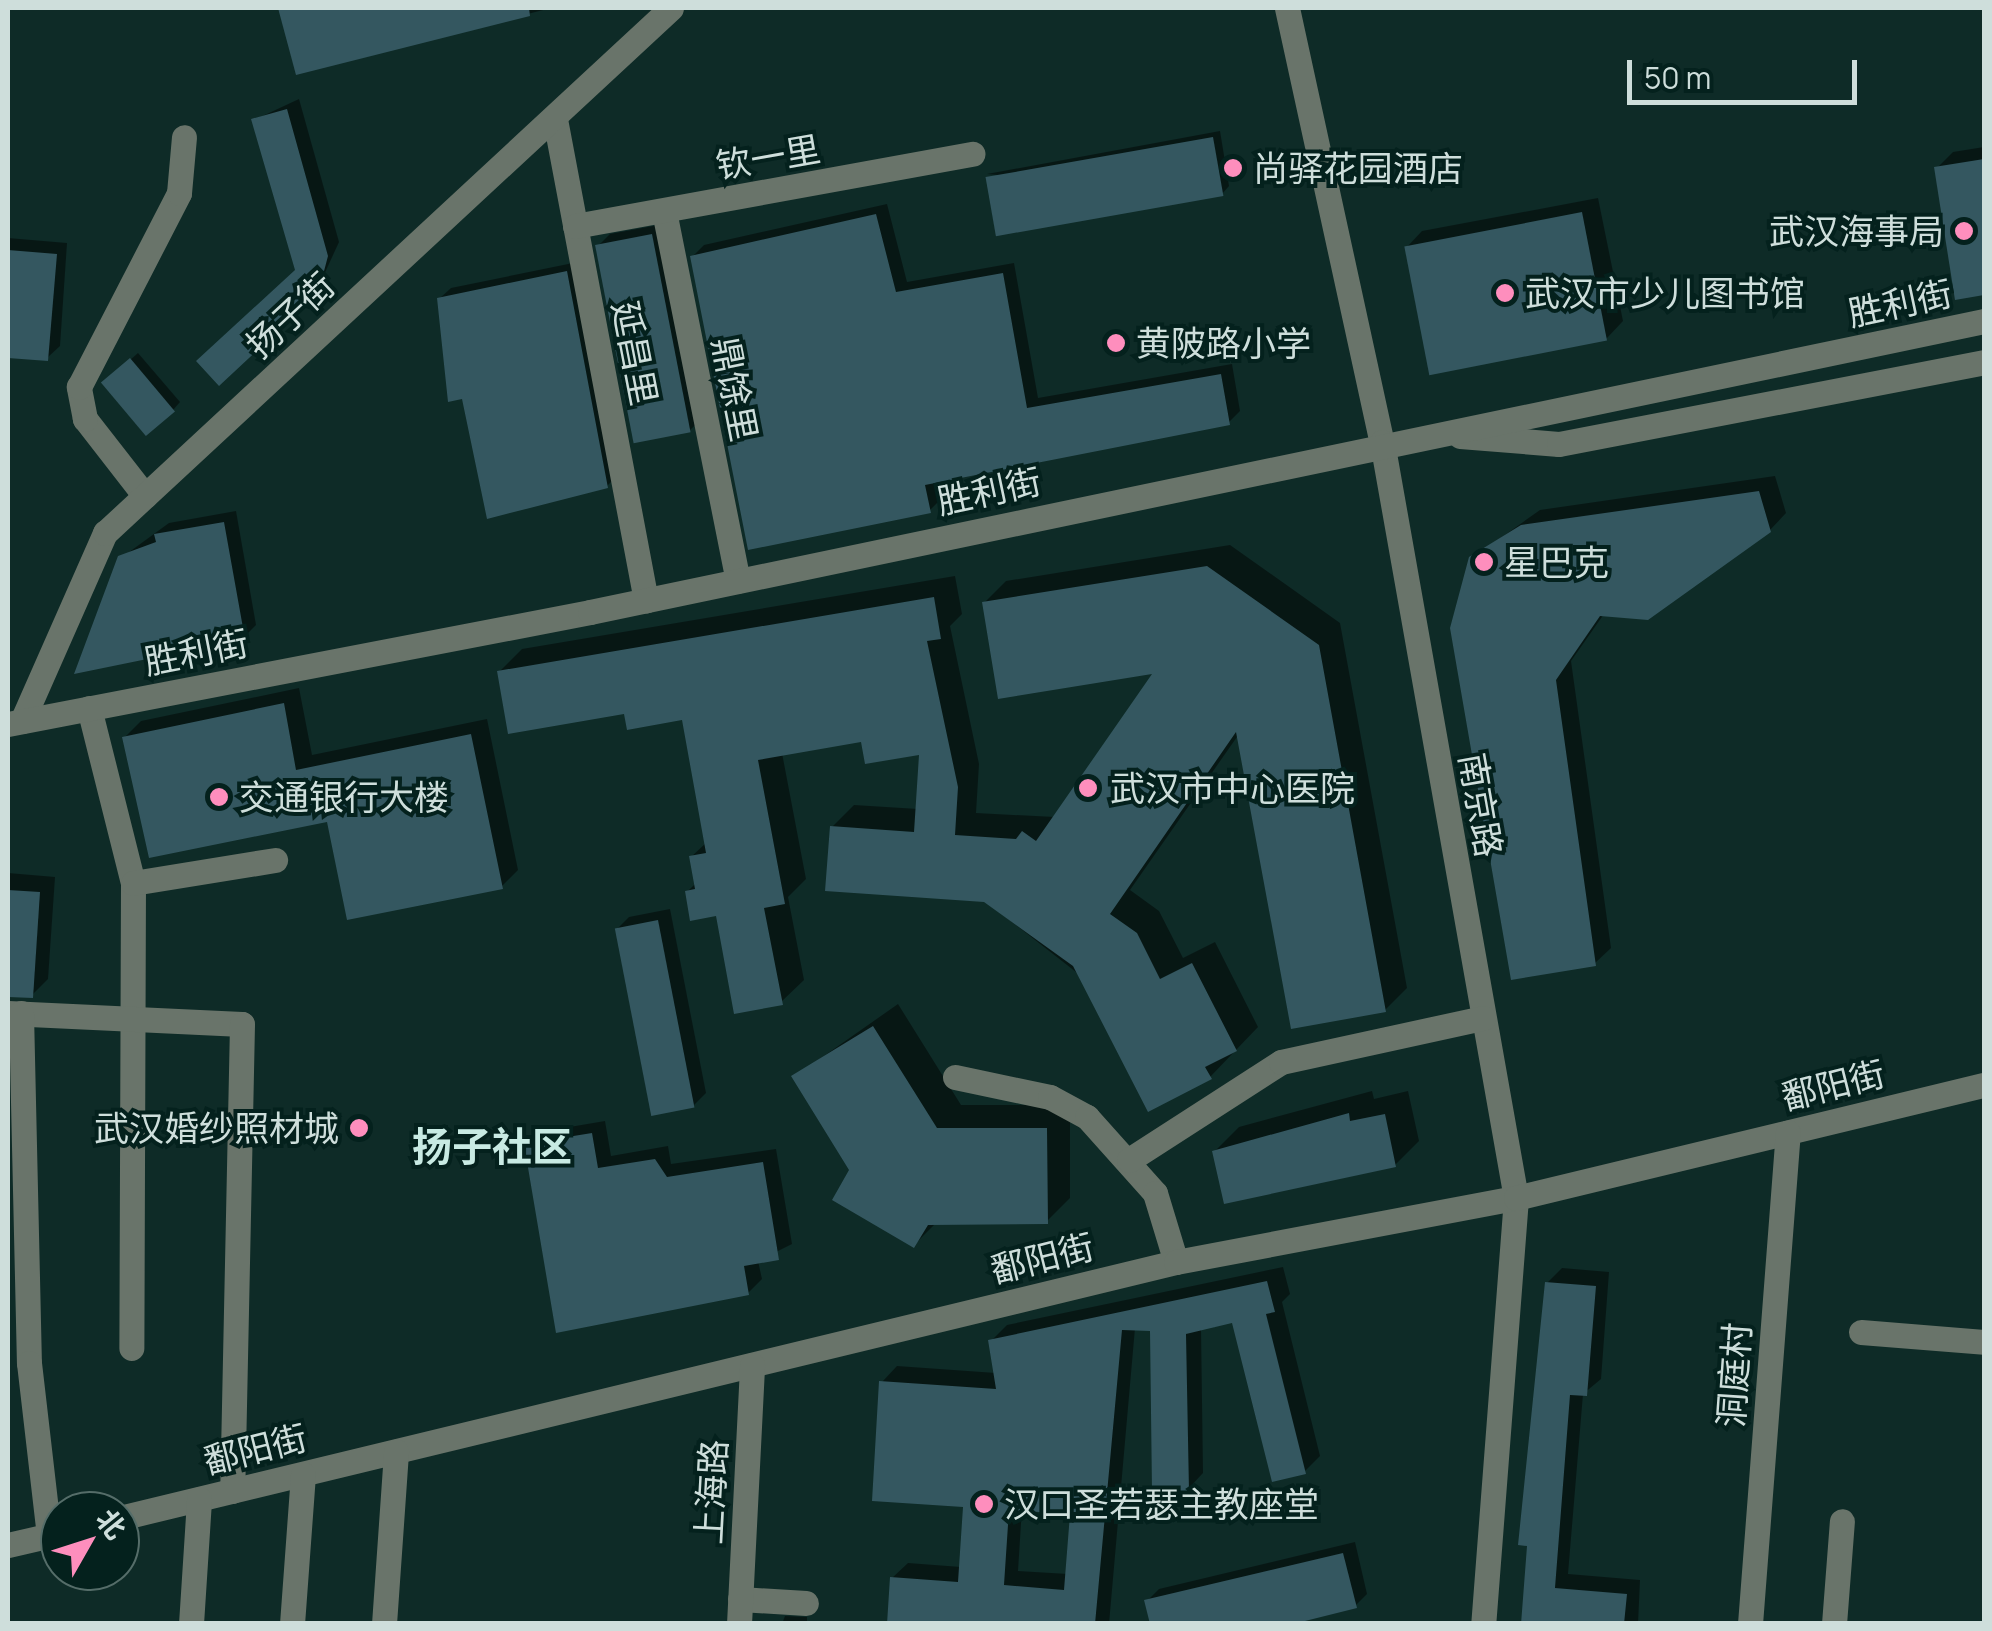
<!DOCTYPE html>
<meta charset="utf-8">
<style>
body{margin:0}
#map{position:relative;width:1992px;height:1631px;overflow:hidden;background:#0e2b27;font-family:Manrope,"Noto Sans SC",sans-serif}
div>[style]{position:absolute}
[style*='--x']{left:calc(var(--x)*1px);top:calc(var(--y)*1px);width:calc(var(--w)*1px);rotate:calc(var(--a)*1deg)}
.shadow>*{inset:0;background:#0007}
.building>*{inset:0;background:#345760;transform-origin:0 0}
.minor>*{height:25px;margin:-12.5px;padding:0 12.5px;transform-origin:12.5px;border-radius:12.5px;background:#69746a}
.dots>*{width:28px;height:28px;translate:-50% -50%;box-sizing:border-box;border:5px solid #04211d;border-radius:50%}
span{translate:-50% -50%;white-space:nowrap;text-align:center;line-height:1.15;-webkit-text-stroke:8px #04211d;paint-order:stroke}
.street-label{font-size:35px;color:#cededb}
.poi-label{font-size:35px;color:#cededb}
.left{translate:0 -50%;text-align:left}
.right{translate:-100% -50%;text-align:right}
.quarter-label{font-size:40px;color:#c8eae3;font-weight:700}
.frame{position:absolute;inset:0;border:10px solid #cededb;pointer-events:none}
.north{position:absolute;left:40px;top:1491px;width:100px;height:100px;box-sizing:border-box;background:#04211d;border:2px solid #556d69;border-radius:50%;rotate:51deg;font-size:28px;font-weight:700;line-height:40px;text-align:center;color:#cededb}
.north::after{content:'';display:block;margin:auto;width:35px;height:45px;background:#fe8ebd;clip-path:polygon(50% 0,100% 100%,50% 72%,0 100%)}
.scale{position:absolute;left:1627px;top:60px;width:230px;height:45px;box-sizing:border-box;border:5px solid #cededb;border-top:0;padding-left:12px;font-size:30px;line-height:35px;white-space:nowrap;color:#cededb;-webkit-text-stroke:8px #04211d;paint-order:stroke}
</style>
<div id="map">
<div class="shadow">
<div style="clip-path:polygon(280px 8px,551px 8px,298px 72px)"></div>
<div style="clip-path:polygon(299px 99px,339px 242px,316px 292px,297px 270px,254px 120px)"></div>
<div style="clip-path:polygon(1220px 131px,1229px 186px,1222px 194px,987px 174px)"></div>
<div style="clip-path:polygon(1984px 147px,1984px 292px,1957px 297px,1937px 168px,1953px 152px)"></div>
<div style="clip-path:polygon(1598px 198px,1623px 321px,1607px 338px,1406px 248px,1422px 231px)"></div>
<div style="clip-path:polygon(887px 204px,907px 282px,1014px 263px,1038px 398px,1232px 364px,1240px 411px,1229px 422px,937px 480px,941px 499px,929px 511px,692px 257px,704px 245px)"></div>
<div style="clip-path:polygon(664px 224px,703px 418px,690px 430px,598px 246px,610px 234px)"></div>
<div style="clip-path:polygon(8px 238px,67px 243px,60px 346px,47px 358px,8px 355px)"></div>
<div style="clip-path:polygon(578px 262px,618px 475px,607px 486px,439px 299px,451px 288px)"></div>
<div style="clip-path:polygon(138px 353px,180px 402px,173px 410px,112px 376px)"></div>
<div style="clip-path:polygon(1775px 476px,1786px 513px,1770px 530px,1604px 614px,1571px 661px,1611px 948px,1594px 964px,1471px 559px,1540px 510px)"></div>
<div style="clip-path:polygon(236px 511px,256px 625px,244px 637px,121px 558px,169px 523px)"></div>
<div style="clip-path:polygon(1230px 545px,1340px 623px,1407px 988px,1385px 1010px,1239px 734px,1130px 890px,1159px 911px,1183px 958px,1215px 942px,1258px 1027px,1210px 1077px,984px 900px,832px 827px,854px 805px,918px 809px,922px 752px,863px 739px,782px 753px,806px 879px,788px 897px,804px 980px,781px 1002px,718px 913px,687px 892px,696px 883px,691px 857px,707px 842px,684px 717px,626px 711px,500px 671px,522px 649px,955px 576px,962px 614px,950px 626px,979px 764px,976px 813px,1055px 817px,1158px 671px,984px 603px,1006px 581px)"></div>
<div style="clip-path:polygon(299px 688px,312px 755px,487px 719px,518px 870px,502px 886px,125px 737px,141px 721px)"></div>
<div style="clip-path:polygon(8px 873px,55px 877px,48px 979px,32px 995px,8px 994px)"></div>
<div style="clip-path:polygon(670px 909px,706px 1093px,694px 1105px,617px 929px,629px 917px)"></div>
<div style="clip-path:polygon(898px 1004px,961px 1105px,1070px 1105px,1070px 1198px,1046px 1222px,937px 1222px,914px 1245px,852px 1170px,794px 1077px)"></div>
<div style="clip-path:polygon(1372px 1091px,1374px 1099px,1408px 1091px,1419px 1141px,1395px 1165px,1215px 1151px,1239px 1127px)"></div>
<div style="clip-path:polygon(605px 1121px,611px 1156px,668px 1146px,671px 1164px,776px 1149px,792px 1244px,758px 1261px,762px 1279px,748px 1293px,526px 1145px,540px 1132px)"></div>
<div style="clip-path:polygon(evenodd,1283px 1267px,1290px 1294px,1282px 1302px,1320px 1456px,1304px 1472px,1234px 1320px,1201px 1328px,1203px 1473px,1188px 1489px,1152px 1329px,1135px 1328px,1109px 1624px,889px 1624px,892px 1578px,908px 1563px,961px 1567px,965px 1504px,882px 1382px,897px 1366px,996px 1373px,991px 1341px,1007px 1325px,1283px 1267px,1022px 1508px,1072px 1512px,1068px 1574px,1018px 1571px,1022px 1508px)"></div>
<div style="clip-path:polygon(1562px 1268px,1609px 1272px,1601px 1379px,1583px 1394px,1568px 1574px,1640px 1580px,1638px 1624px,1524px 1624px,1547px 1283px)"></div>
<div style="clip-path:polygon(1355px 1542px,1367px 1594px,1355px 1606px,1147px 1601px,1159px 1589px)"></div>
<div style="clip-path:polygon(785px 1616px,807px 1617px,807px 1624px,782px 1624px)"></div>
</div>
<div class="building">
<div style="clip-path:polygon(278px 8px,529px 8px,530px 16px,296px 75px)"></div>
<div style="clip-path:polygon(287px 109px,328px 256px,318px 294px,219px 386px,196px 361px,295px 270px,251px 119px)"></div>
<div style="left:1213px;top:137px;width:60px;height:231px;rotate:80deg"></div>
<div style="clip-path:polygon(1984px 159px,1984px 295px,1955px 300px,1934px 167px)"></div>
<div style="left:1582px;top:212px;width:131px;height:181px;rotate:79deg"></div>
<div style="clip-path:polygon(876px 214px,896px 292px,1003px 273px,1027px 408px,1221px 374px,1230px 425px,925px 485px,931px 513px,748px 550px,690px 256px)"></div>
<div style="left:652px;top:234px;width:202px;height:58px;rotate:79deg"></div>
<div style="clip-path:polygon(8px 250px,57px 254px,48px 361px,8px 358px)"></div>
<div style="clip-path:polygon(567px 271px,608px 488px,487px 519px,462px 399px,448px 402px,437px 298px)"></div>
<div style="left:130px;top:358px;width:70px;height:38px;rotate:50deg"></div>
<div style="clip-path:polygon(1759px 491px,1771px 532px,1648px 620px,1600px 616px,1556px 680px,1596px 966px,1511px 980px,1450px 628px,1469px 557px,1521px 525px)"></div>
<div style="clip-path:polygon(224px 522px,245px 639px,74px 674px,118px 556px,156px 542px,154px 534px)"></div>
<div style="clip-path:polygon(1207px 566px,1319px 645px,1386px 1012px,1291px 1029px,1236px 732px,1110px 914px,1137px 933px,1160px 979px,1192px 963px,1237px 1051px,1205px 1067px,1212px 1079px,1148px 1112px,1073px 966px,984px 902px,825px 891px,830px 826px,914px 832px,919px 755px,865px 764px,861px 742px,758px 760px,785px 904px,764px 908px,783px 1005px,734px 1014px,716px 916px,690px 921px,685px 891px,695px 889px,689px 856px,706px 853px,682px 720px,627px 730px,624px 714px,508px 734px,497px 671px,934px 597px,941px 639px,927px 641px,958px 787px,955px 835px,1016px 839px,1022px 831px,1036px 841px,1152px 674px,998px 699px,982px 602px)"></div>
<div style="clip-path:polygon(284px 703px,296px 770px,471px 734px,503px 889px,347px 920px,327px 822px,149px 858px,122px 737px)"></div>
<div style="clip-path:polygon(8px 890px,40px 892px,33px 998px,8px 997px)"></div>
<div style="left:658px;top:920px;width:191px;height:44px;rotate:79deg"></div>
<div style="clip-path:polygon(873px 1026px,937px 1128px,1047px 1128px,1048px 1224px,928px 1225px,914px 1248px,832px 1200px,849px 1170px,791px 1076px)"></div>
<div style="clip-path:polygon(1349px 1113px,1350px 1121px,1385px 1114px,1396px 1167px,1224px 1204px,1212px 1151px)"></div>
<div style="clip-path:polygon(592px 1133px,598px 1168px,655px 1159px,667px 1177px,763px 1162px,779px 1260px,744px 1266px,749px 1295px,556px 1333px,524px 1144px)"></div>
<div style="clip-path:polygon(evenodd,1267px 1281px,1275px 1312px,1266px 1314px,1306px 1474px,1272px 1482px,1232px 1323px,1186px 1334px,1189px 1491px,1152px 1492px,1150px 1331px,1122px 1330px,1095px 1624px,887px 1624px,890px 1577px,958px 1582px,963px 1507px,872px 1501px,879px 1381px,996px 1389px,988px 1340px,1267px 1281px,1009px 1510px,1070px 1514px,1064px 1590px,1004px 1585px,1009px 1510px)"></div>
<div style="clip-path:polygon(1545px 1282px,1596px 1286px,1587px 1396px,1570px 1395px,1555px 1588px,1627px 1594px,1624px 1624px,1521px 1624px,1527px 1546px,1518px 1545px)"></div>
<div style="clip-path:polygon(1343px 1553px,1357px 1608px,1293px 1624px,1150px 1624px,1144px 1600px)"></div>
</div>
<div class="minor">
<div style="--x:1287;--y:8;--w:444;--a:77.7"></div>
<div style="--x:1382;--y:442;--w:768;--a:79.95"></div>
<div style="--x:1516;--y:1198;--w:427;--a:94.4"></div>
<div style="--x:555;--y:119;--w:490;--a:79.3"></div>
<div style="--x:664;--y:211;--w:377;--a:78.7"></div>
<div style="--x:575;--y:226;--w:404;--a:-10.3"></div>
<div style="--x:1460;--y:436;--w:99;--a:4.6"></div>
<div style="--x:1559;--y:444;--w:433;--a:-10.9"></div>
<div style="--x:145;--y:496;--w:98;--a:-127.9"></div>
<div style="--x:85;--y:419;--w:33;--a:-101"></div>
<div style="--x:79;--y:387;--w:218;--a:-62.7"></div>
<div style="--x:179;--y:193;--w:56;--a:-84.9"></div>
<div style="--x:89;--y:708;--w:180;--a:75.9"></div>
<div style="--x:133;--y:883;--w:465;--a:90.2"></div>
<div style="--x:22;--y:721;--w:206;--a:-66.2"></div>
<div style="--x:105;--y:533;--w:772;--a:-42.85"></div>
<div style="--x:8;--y:724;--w:593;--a:-10.89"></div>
<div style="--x:590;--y:612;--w:1424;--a:-11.79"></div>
<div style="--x:133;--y:883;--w:144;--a:-9.2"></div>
<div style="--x:8;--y:1013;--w:234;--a:2.7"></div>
<div style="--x:242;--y:1024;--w:467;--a:91.2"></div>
<div style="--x:21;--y:1013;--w:350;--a:88.7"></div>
<div style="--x:29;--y:1363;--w:174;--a:83.4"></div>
<div style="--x:955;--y:1077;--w:97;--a:11.9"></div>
<div style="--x:1050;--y:1097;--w:42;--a:28.4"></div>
<div style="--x:1087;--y:1117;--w:102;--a:48.2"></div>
<div style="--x:1155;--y:1193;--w:72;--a:73.1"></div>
<div style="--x:1129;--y:1160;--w:181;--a:-32.8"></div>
<div style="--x:1281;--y:1062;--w:207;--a:-12.3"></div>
<div style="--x:1861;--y:1332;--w:123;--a:4.6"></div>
<div style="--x:120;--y:1518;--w:1087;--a:-13.63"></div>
<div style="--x:1176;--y:1262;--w:346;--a:-10.7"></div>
<div style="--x:1516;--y:1198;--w:481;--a:-13.6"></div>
<div style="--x:8;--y:1545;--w:53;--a:-13"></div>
<div style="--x:740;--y:1599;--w:66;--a:3.5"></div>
<div style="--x:191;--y:1624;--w:125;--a:-86.3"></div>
<div style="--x:292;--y:1624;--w:150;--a:-85.8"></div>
<div style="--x:384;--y:1624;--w:173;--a:-86"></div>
<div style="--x:739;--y:1624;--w:259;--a:-87.1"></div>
<div style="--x:1750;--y:1624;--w:493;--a:-85.6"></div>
<div style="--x:1834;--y:1624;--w:103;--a:-85.6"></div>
</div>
<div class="dots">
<div style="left:1233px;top:168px;background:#fe8ebd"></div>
<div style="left:1964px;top:231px;background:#fe8ebd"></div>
<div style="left:1505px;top:293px;background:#fe8ebd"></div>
<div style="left:1116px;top:343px;background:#fe8ebd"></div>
<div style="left:1484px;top:562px;background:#fe8ebd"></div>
<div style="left:1088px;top:788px;background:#fe8ebd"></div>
<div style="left:219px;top:797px;background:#fe8ebd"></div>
<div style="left:359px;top:1128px;background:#fe8ebd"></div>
<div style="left:984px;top:1504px;background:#fe8ebd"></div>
</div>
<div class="street-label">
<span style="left:768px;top:157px;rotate:-10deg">钦一里</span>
<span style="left:1900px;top:303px;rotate:-12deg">胜利街</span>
<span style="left:290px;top:315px;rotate:-43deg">扬子街</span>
<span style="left:635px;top:353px;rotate:79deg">延昌里</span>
<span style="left:735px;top:389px;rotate:79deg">鼎馀里</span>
<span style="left:989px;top:491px;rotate:-12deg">胜利街</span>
<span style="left:196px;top:652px;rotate:-11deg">胜利街</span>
<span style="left:1481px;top:805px;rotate:80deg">南京路</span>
<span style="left:1833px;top:1085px;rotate:-14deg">鄱阳街</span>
<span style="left:1042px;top:1258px;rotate:-14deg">鄱阳街</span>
<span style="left:1734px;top:1375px;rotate:-86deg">洞庭村</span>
<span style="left:255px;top:1449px;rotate:-14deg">鄱阳街</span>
<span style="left:711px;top:1492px;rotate:-87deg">上海路</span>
</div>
<div class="poi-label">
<span class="left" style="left:1253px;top:168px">尚驿花园酒店</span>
<span class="right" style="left:1944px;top:231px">武汉海事局</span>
<span class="left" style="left:1525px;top:293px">武汉市少儿图书馆</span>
<span class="left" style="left:1136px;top:343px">黄陂路小学</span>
<span class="left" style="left:1504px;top:562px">星巴克</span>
<span class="left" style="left:1110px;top:788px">武汉市中心医院</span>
<span class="left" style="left:239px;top:797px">交通银行大楼</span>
<span class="right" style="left:339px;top:1128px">武汉婚纱照材城</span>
<span class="left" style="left:1004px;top:1504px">汉口圣若瑟主教座堂</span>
</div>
<div class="quarter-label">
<span style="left:492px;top:1146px">扬子社区</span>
</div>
<div class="frame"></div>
<div class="north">北</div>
<div class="scale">50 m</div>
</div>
